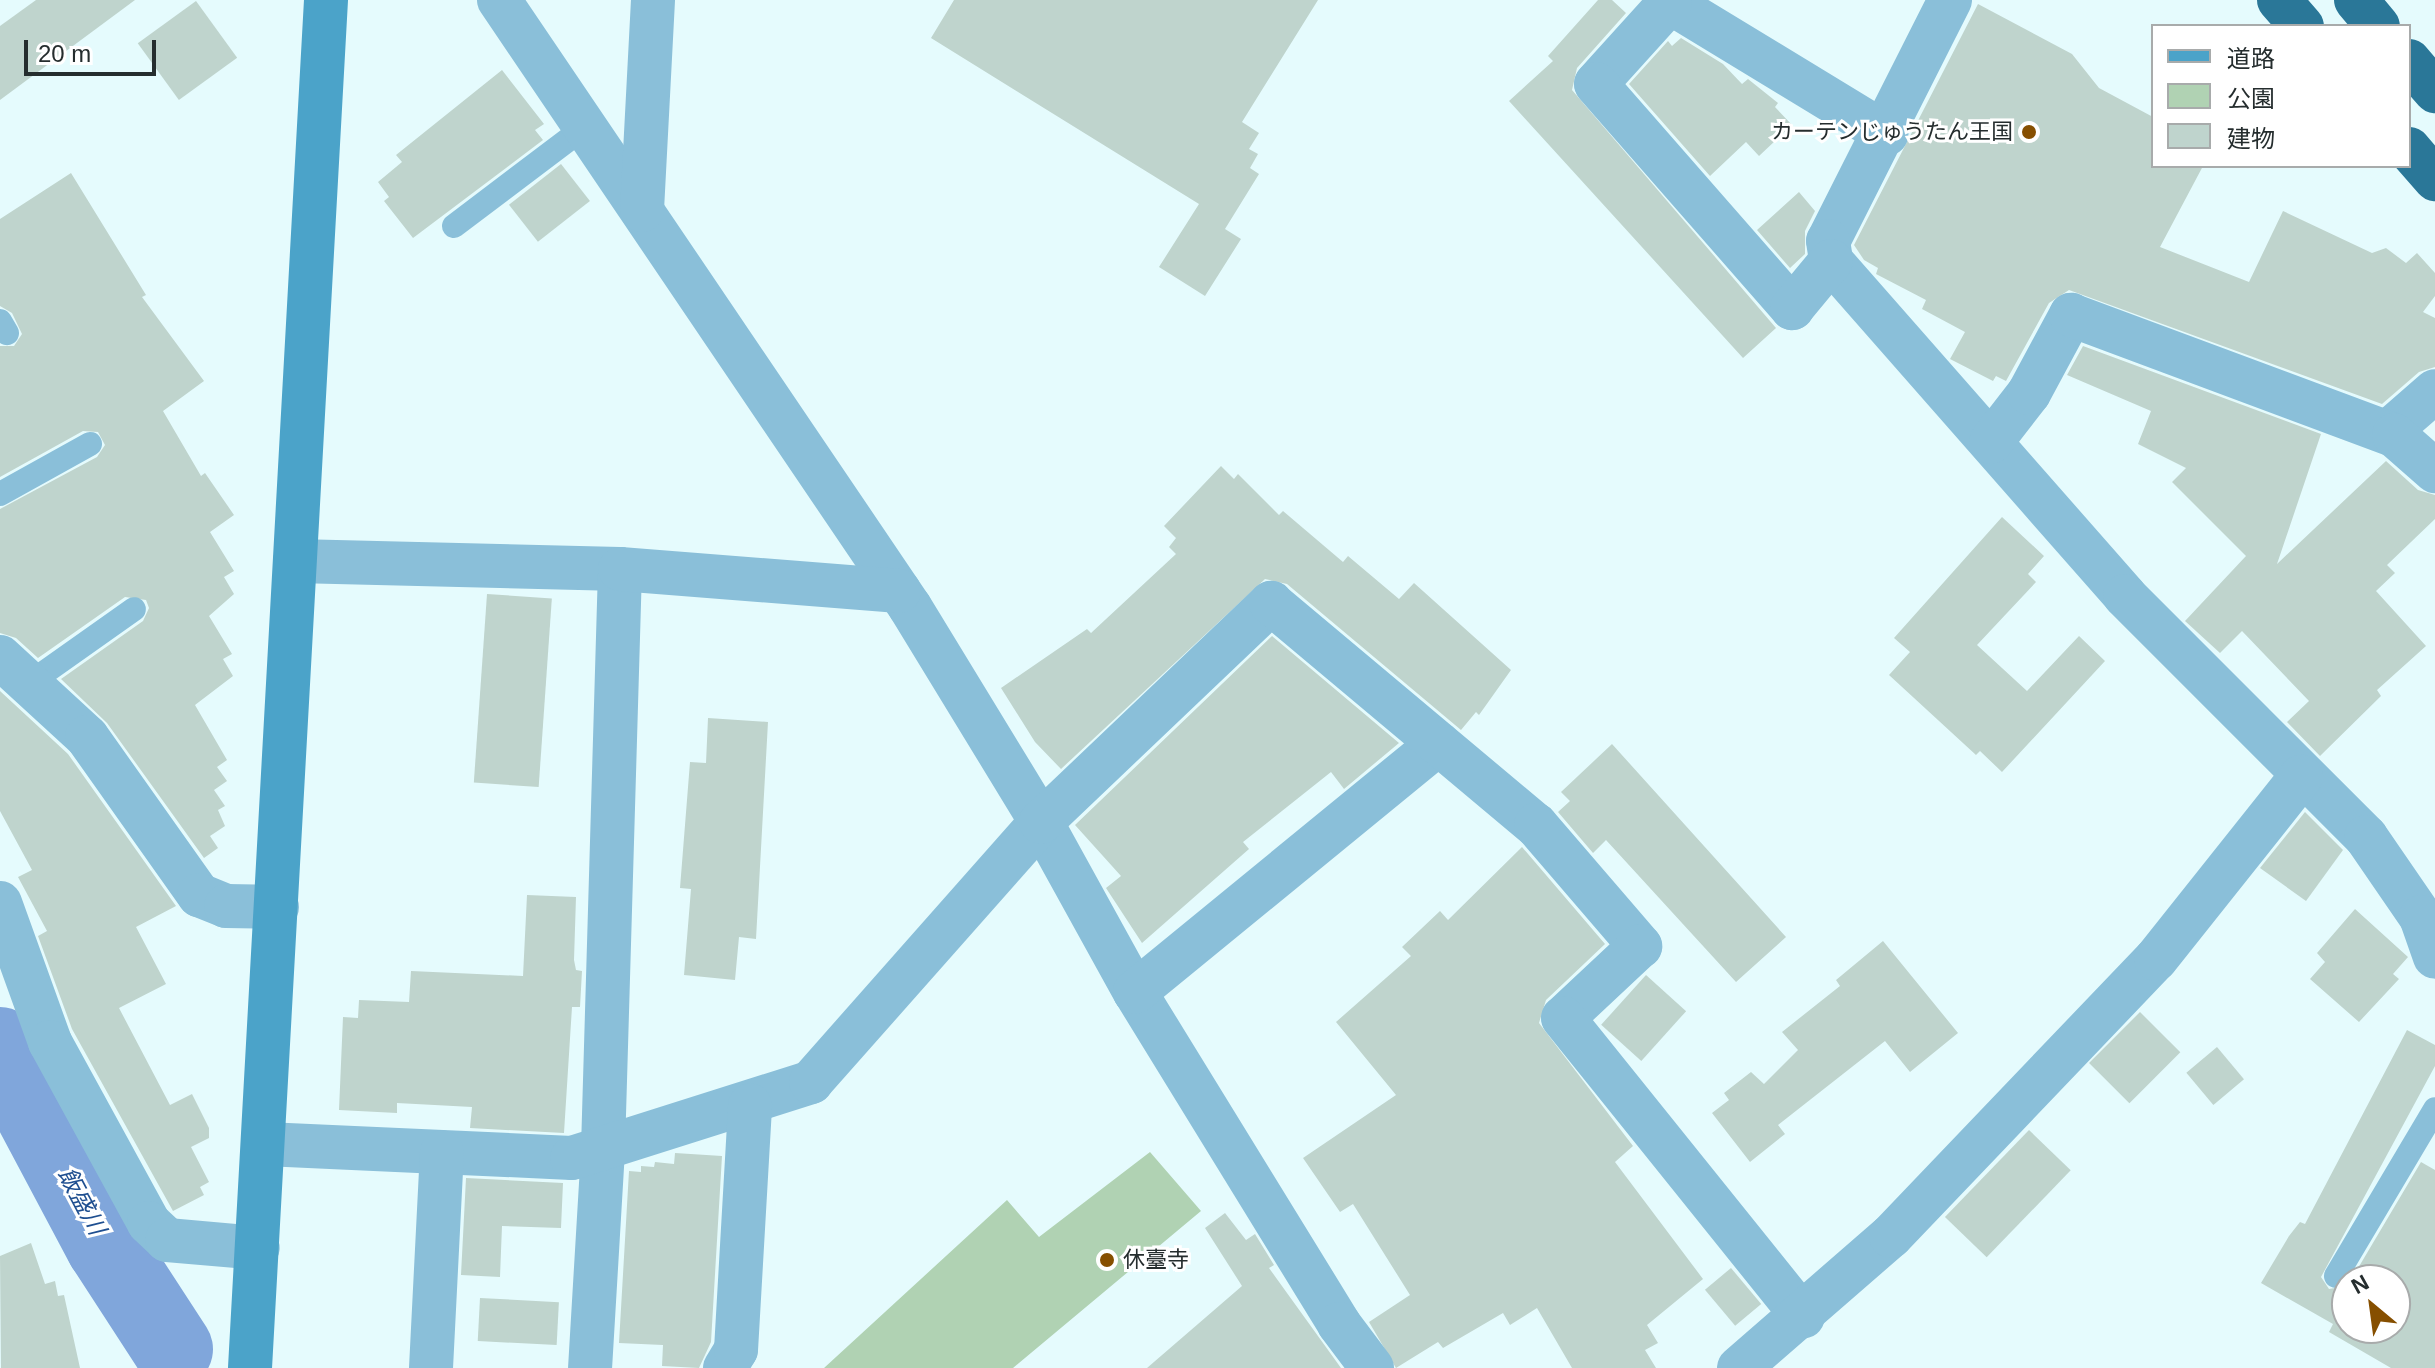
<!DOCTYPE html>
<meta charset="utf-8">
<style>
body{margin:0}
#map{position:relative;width:2435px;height:1368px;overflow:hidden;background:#e5fbfd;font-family:Helvetica,"Noto Sans JP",sans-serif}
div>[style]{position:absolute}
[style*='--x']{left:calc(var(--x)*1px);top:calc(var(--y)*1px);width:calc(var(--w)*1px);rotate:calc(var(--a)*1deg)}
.green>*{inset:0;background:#b0d2b3}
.river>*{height:80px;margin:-40px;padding:0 40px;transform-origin:40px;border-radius:40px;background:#80a6db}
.building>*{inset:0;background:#bfd4cd;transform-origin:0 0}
.lane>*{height:24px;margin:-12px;padding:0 12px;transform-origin:12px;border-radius:12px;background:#8abfd9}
.street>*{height:44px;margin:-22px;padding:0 22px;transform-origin:22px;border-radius:22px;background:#8abfd9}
.secondary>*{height:44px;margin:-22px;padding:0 22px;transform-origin:22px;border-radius:22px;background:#4ba3c9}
.highway>*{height:44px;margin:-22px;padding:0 22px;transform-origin:22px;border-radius:22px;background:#2a7798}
.dots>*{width:22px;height:22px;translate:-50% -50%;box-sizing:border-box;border:4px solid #fff;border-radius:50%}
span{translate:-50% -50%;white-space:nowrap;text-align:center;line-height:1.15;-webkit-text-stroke:6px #fff;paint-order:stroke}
.poi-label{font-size:22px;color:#252d2e}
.right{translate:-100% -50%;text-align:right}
.left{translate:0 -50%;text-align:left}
.water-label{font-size:24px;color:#1f4f90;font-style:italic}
.legend{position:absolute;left:2151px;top:24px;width:260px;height:144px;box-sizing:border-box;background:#fff;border:2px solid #a8abab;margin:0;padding:10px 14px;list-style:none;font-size:24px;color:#252d2e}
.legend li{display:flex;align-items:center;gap:16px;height:40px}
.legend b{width:40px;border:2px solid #a8abab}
.north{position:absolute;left:2331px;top:1264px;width:80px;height:80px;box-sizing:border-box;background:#fff;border:2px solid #a8abab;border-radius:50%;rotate:331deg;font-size:22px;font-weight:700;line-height:32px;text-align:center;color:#252d2e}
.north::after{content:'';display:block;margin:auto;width:28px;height:36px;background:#864f00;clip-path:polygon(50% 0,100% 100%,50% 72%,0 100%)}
.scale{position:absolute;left:24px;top:40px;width:132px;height:36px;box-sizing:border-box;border:4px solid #252d2e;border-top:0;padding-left:10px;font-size:24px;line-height:28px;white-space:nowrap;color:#252d2e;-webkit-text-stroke:6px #fff;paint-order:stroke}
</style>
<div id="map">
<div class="green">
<div style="clip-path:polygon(1150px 1152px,1201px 1211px,1013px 1368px,824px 1368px,1007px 1200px,1039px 1237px)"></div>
</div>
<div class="river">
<div style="--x:0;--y:1047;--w:225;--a:62"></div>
<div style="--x:106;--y:1246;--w:123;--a:57"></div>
</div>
<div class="building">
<div style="clip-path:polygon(36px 0,135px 0,0 100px,0 26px)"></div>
<div style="clip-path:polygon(954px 0,1318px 0,1242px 122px,1259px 133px,1249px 149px,1258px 154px,1250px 168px,1259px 174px,1225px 229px,1241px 239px,1205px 296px,1159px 267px,1199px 204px,931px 38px)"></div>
<div style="clip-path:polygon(1598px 0,1612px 0,1626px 13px,1577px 68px,1572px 90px,1776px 328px,1743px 358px,1509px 101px,1553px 61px,1548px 56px)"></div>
<div style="left:196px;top:1px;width:70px;height:72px;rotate:54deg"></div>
<div style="clip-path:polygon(1978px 4px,2072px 54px,2099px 88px,2153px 117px,2153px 166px,2203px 166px,2160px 247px,2249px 282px,2283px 211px,2372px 253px,2386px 248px,2406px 263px,2417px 253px,2435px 273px,2435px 296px,2423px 312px,2435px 318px,2435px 367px,2419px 372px,2382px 404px,2069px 290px,2049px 303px,2006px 381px,1996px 376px,1993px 381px,1950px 359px,1965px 332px,1922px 309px,1926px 300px,1876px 274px,1878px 268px,1864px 260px,1854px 245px)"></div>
<div style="clip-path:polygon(1681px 38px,1723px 64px,1742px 84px,1748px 79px,1778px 103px,1775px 107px,1792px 125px,1759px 156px,1746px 142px,1710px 176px,1629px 84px,1668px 41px,1672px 46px)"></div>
<div style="clip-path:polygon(502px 70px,544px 124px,535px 130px,543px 140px,413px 238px,384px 201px,389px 197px,378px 182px,402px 162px,396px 155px)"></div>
<div style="left:561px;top:164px;width:47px;height:66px;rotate:52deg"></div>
<div style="clip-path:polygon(71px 173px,146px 295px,142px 297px,204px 381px,163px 411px,201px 476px,205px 473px,234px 515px,210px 532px,234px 571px,224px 577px,234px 594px,209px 616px,232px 654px,223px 659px,233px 676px,195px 705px,227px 760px,217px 767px,227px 781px,214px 790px,225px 806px,218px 810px,225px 826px,210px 836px,218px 848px,204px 858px,107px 723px,61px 679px,143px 621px,149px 608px,146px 600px,125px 597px,38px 658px,16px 638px,0 633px,0 509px,97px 457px,105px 445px,98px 432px,83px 431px,0 477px,0 346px,14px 346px,22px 334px,12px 313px,0 306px,0 219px)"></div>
<div style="clip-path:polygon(1799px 192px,1815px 211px,1805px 231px,1805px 254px,1790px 268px,1757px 230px)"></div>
<div style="clip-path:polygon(2083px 346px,2321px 434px,2277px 564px,2386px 461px,2418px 490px,2435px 495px,2435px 519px,2387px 565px,2395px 573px,2376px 591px,2426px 646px,2377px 690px,2381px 696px,2320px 756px,2287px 722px,2309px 701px,2242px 631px,2220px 653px,2185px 621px,2246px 556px,2172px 482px,2186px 468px,2138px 444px,2151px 411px,2067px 375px)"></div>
<div style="clip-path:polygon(1221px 466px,1234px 479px,1238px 474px,1279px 515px,1283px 511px,1343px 562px,1348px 556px,1399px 599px,1414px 583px,1511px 670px,1479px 715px,1476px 712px,1461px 730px,1287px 584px,1265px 579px,1061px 769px,1035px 742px,1001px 688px,1087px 629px,1091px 633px,1176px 554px,1169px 547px,1176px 538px,1164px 526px)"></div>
<div style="clip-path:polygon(2002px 517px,2044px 556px,2028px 574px,2036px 582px,1977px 645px,2027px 691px,2079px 636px,2105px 661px,2002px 772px,1980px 751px,1976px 755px,1889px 675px,1910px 652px,1894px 638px)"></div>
<div style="left:487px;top:594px;width:65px;height:189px;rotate:4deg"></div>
<div style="clip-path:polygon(1272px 636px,1399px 743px,1344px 789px,1331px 772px,1243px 842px,1249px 849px,1142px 943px,1106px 888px,1121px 876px,1075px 825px)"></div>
<div style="clip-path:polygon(0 691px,68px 754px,176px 906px,136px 927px,166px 984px,119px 1008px,170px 1105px,192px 1094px,209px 1128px,209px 1138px,191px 1147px,209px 1182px,200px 1187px,204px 1195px,173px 1211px,72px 1029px,38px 936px,47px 931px,18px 877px,32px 870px,0 811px)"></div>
<div style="clip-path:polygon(708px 718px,768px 722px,756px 939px,739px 937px,735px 980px,684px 975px,691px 889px,680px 888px,690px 762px,706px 763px)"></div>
<div style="clip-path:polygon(1612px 744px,1786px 937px,1736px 982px,1606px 840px,1593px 853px,1558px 812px,1570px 801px,1561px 792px)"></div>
<div style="clip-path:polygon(2305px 812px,2343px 850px,2306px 901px,2260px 868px)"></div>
<div style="clip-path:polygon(1522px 847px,1605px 944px,1546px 1000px,1539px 1023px,1633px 1146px,1615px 1162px,1703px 1279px,1647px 1325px,1658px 1343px,1645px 1350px,1656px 1368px,1572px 1368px,1537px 1308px,1510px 1325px,1503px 1313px,1443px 1348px,1438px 1342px,1396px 1368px,1369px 1322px,1410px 1295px,1353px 1204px,1340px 1212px,1303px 1158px,1396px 1095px,1336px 1022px,1411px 956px,1402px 947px,1440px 911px,1448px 920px)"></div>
<div style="clip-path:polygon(527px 895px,576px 897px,574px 960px,576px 970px,582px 971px,580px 1007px,572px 1007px,564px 1133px,470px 1128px,472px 1107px,397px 1103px,397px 1113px,339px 1110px,343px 1017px,358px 1018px,359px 1000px,409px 1002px,411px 971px,523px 976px)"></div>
<div style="clip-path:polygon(2355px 909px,2408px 957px,2393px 974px,2399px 979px,2359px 1022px,2310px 979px,2325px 962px,2317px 953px)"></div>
<div style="clip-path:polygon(1883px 941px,1958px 1033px,1910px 1072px,1885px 1041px,1778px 1125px,1785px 1134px,1750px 1162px,1712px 1113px,1729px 1100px,1724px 1093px,1751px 1072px,1764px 1084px,1798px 1050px,1782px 1032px,1840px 986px,1836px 980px)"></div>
<div style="left:1646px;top:975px;width:54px;height:67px;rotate:42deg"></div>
<div style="left:2140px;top:1012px;width:57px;height:72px;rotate:45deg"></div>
<div style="clip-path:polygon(2407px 1030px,2435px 1045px,2435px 1066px,2321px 1277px,2329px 1289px,2347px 1286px,2347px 1328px,2395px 1328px,2395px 1280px,2351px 1280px,2421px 1162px,2435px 1170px,2435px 1368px,2391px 1368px,2329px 1332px,2333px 1324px,2261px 1283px,2289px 1236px,2300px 1222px,2305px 1224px)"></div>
<div style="left:2217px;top:1047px;width:42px;height:40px;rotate:50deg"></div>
<div style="left:2029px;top:1130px;width:58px;height:121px;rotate:44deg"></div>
<div style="clip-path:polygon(675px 1153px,722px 1156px,711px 1342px,699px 1368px,662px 1366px,663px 1345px,619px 1343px,629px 1171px,641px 1172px,641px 1166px,654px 1167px,655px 1162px,674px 1164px)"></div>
<div style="clip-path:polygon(466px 1178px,563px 1183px,561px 1228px,502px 1226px,500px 1277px,461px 1275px)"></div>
<div style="clip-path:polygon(1225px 1213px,1246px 1240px,1255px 1234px,1274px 1265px,1269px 1268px,1341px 1368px,1147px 1368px,1242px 1286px,1205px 1228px)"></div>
<div style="clip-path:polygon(31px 1243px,45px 1284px,55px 1281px,58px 1296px,64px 1295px,80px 1368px,1px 1368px,0 1256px)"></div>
<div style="left:1731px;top:1268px;width:47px;height:34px;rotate:50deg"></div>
<div style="left:480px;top:1298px;width:79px;height:43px;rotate:3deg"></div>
</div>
<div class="lane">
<div style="--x:454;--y:226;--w:164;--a:-37.1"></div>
<div style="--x:0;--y:321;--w:14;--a:60"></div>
<div style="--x:0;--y:494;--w:103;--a:-29.1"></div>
<div style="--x:31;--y:682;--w:126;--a:-35.3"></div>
<div style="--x:2336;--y:1276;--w:194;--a:-59.3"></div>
</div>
<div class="street">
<div style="--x:499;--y:0;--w:733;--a:55.9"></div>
<div style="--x:910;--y:607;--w:252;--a:58.6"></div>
<div style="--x:1041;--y:822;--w:194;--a:61.1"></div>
<div style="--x:1135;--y:992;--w:390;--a:58.4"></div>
<div style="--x:1339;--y:1324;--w:55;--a:53.1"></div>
<div style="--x:1666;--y:0;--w:258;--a:31.3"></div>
<div style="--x:1950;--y:0;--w:270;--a:116.8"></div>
<div style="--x:1828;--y:241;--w:20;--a:81"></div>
<div style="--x:1831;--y:261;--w:446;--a:48.7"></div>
<div style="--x:2125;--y:596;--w:341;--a:45"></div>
<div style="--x:2366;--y:837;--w:97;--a:55.5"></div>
<div style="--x:2421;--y:917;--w:42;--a:70.7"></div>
<div style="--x:1670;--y:2;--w:110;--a:132.1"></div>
<div style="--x:1596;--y:84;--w:298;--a:48.8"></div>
<div style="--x:1792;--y:308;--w:61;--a:-50.3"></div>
<div style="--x:642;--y:210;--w:210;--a:-87"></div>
<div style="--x:2388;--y:432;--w:62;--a:-41.1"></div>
<div style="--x:1991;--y:442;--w:62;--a:-52.2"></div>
<div style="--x:2029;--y:393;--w:89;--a:-61.7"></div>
<div style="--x:2071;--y:315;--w:345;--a:20.4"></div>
<div style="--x:2394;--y:435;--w:55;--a:41.3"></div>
<div style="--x:295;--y:561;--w:325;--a:1.4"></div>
<div style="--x:620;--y:569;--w:581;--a:91.68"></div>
<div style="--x:603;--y:1150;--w:218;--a:93.4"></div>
<div style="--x:620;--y:569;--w:280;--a:4.5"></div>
<div style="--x:0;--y:657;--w:118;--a:42.6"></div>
<div style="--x:87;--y:737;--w:194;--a:54.7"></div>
<div style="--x:199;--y:895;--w:29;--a:22"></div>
<div style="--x:226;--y:906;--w:51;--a:1.1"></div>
<div style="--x:0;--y:903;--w:148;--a:70.2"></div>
<div style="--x:50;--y:1042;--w:206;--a:61.3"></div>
<div style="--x:149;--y:1223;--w:25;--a:43"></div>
<div style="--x:167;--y:1240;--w:91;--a:5"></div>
<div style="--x:1135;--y:992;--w:392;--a:-39.3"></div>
<div style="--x:265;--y:1144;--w:307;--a:2.6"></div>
<div style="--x:572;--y:1158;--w:251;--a:-17.6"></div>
<div style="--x:811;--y:1082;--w:347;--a:-48.5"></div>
<div style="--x:1041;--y:822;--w:318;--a:-43.6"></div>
<div style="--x:1271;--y:603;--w:346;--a:40"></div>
<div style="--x:1536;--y:825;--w:160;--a:49.3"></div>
<div style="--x:1640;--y:946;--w:105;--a:136.9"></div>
<div style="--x:1563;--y:1018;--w:383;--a:51.2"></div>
<div style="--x:431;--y:1368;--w:216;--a:-87.1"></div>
<div style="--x:725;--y:1368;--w:21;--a:-59"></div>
<div style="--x:736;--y:1350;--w:245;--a:-86.7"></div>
<div style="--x:1739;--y:1368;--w:201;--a:-41"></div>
<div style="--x:1891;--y:1236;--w:383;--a:-46.3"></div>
<div style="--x:2156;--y:959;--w:233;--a:-51.5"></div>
</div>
<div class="secondary">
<div style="--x:250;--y:1368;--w:1370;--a:-86.82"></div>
</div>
<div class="highway">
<div style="--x:2279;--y:0;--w:35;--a:49"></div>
<div style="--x:2356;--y:0;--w:34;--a:50"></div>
<div style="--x:2409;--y:61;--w:40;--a:49"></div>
<div style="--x:2409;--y:149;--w:40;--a:49"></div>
</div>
<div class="dots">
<div style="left:2029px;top:132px;background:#864f00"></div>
<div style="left:1107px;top:1260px;background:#864f00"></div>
</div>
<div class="poi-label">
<span class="right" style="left:2013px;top:132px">カーテンじゅうたん王国</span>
<span class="left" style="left:1123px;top:1260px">休臺寺</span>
</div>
<div class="water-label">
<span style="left:82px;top:1201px;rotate:62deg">飯盛川</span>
</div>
<ul class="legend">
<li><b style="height:10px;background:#4ba3c9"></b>道路</li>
<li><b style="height:22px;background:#b0d2b3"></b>公園</li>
<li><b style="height:22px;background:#bfd4cd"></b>建物</li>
</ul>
<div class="north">N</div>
<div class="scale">20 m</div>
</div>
